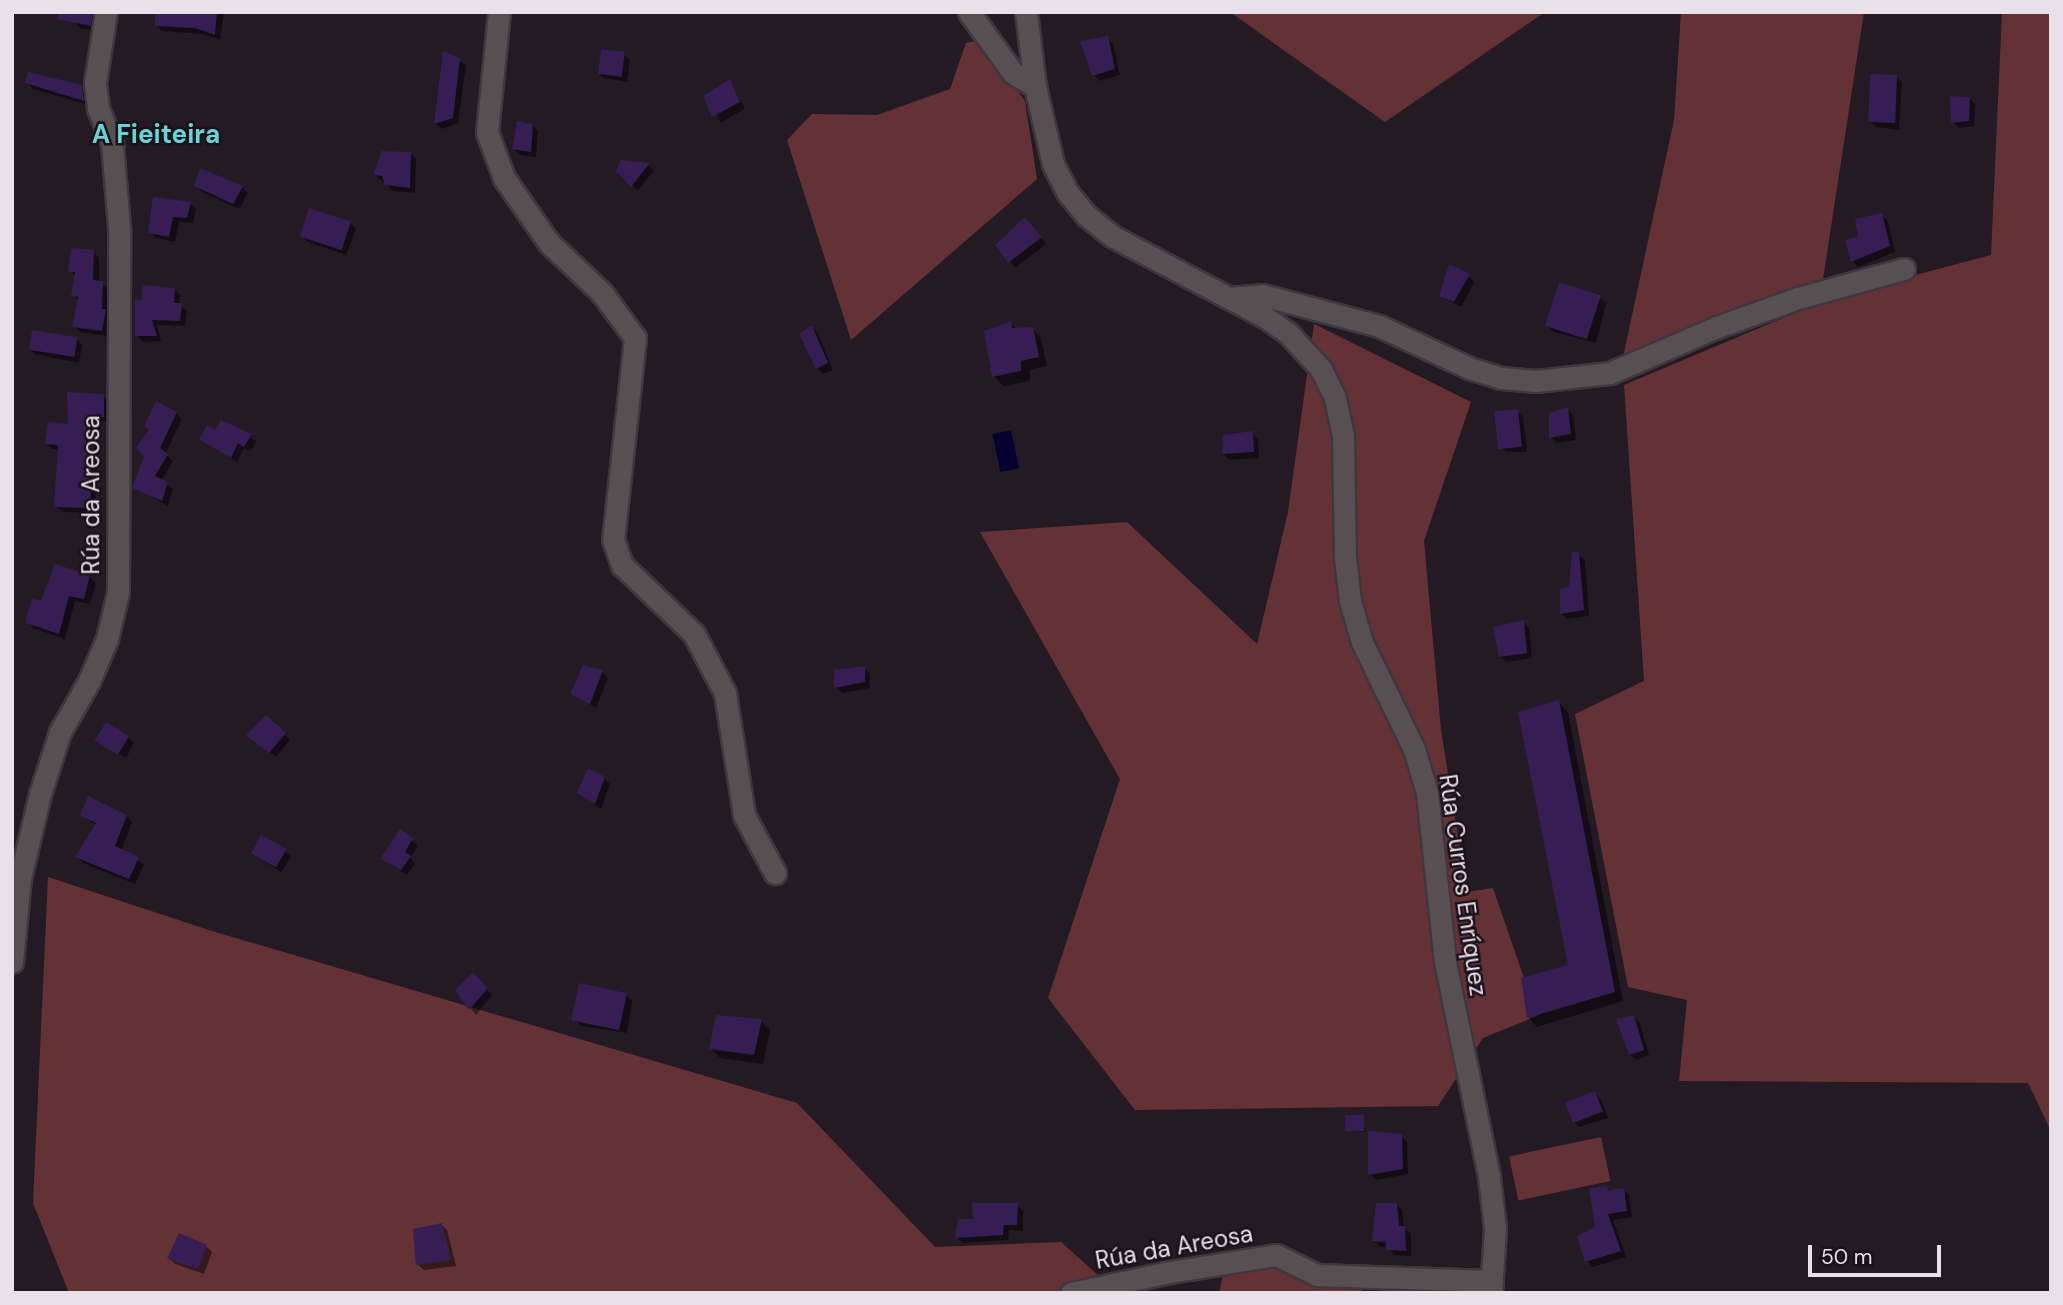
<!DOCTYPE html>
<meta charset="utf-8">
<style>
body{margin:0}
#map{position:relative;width:2063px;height:1305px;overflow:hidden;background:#241a24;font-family:"DM Sans",sans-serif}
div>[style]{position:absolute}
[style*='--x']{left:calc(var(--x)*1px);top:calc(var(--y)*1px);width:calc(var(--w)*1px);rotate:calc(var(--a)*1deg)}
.green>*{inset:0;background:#643235;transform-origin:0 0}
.water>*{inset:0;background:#05002f;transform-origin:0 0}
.shadow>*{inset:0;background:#0007;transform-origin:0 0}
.building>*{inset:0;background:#341e54;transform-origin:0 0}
.roads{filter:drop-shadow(2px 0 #403640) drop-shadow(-2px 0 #403640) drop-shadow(0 2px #403640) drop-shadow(0 -2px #403640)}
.minor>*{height:21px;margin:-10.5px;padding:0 10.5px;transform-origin:10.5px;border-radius:10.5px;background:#574f52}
span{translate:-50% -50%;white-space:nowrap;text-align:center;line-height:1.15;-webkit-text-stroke:5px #1a111a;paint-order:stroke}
.street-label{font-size:24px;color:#e9e1e9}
.neighbourhood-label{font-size:26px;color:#68d4d4;font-weight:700}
.frame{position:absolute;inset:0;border:14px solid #e9e1e9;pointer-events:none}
.scale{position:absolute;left:1808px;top:1245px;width:133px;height:32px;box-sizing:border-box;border:4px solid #e9e1e9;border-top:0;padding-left:9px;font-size:21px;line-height:24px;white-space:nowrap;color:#e9e1e9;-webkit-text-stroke:5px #1a111a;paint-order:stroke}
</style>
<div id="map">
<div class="green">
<div style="clip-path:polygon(1230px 12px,1545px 12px,1385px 122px)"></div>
<div style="clip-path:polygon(1681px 12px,1864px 12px,1823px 279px,1622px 362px,1674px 120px)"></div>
<div style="clip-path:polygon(2002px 12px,2051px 12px,2051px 1131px,2028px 1083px,1679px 1081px,1687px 1000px,1628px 987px,1575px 714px,1644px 681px,1624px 385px,1833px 297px,1991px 255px)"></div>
<div style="clip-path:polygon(980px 40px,1025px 101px,1037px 179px,851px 340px,787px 140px,812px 114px,877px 115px,950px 89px,966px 43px)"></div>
<div style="clip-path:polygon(1314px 324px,1471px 402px,1424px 541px,1441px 730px,1467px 892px,1493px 888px,1537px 1016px,1483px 1038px,1438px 1106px,1135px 1110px,1048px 998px,1120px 779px,980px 532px,1127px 522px,1257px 644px,1288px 512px)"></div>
<div style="clip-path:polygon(48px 877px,212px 931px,797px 1103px,935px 1247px,1061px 1242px,1118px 1293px,69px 1293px,33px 1203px)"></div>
<div style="left:1601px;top:1137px;width:45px;height:94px;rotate:78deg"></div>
<div style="clip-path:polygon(1274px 1264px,1313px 1281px,1362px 1288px,1361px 1293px,1219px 1293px,1224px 1271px)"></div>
</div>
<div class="water">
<div style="left:1011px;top:430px;width:39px;height:19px;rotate:78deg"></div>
</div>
<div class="shadow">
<div style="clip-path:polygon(76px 12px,100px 12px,96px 31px,80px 28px,74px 22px)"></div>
<div style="clip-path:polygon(158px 12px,224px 12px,220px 40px,202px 34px,162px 31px,156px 25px)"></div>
<div style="clip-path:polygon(1107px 38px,1113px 44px,1120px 75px,1100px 81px,1094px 75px)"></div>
<div style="clip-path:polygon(445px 53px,466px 65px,458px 123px,442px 129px,436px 124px)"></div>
<div style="clip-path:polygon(624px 54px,630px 60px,627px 82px,603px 78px,597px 72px)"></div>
<div style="clip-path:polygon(1896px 77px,1902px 82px,1899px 130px,1876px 127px,1869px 121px)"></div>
<div style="left:729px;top:81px;width:32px;height:28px;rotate:60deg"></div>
<div style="clip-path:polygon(27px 83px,81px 87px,87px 93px,89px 105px,33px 89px)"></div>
<div style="clip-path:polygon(1969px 98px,1975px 104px,1974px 126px,1959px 128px,1953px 122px)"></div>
<div style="clip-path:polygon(532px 125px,538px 131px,536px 157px,520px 155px,514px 149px)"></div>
<div style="clip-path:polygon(410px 153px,416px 159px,415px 193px,393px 191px,375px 175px)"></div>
<div style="clip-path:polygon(622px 162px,649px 165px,654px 170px,638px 191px,618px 171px)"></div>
<div style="clip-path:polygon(201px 170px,242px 187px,248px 193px,239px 209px,202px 192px,196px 186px)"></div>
<div style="clip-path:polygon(190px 203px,196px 209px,193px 223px,179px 222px,175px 242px,156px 238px,150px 232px)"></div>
<div style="clip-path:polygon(1882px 215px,1888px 221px,1895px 252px,1858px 267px,1852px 261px,1860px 237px)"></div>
<div style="clip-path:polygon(350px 223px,356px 229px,346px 255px,308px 242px,302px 236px)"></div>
<div style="clip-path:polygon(1031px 225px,1046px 244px,1015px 268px,998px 245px)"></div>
<div style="clip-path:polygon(93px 252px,99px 258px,99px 282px,108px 288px,107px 313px,111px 317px,107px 336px,80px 332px,74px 326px,79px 301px,73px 295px,76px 277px,70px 271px)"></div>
<div style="clip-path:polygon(1469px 276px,1475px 282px,1461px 307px,1441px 296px)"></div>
<div style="clip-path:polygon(174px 289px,180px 295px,179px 305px,187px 311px,185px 326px,157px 325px,161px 341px,143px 342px,137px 336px,142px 303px)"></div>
<div style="clip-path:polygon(1600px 298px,1606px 304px,1596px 343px,1554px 332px,1548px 326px)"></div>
<div style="clip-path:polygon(1010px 323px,1017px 329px,1032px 329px,1041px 338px,1047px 366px,1030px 370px,1030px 381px,1003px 386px,994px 376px)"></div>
<div style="clip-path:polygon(812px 327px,818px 333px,833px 370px,823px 374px,817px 368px)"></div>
<div style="clip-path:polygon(76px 339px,82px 345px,79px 363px,35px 354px,29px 349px)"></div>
<div style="clip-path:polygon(103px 396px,109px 402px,109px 422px,100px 421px,95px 513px,62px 512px,56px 506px,59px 449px,52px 449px,46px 443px)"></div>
<div style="clip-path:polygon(1567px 409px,1573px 415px,1576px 440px,1557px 443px,1551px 437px)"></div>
<div style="clip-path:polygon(1517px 411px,1523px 417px,1527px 452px,1506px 452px,1500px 446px)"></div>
<div style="clip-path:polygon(176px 413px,182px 419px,165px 454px,173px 461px,161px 481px,173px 489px,168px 506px,134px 487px,146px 455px,150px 431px,146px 426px)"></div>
<div style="clip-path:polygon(221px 422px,257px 441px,250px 451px,244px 448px,237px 462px,201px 438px,215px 433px)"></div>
<div style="clip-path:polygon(1252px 433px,1258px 439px,1259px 458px,1229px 460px,1224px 454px)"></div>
<div style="clip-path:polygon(1578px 554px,1585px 560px,1589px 616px,1567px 619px,1562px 614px)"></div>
<div style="clip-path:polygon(90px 577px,96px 583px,90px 604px,75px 601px,65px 639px,33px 628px,27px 622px,42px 604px)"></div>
<div style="clip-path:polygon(1523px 622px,1529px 628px,1532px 658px,1506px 662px,1500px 656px)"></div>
<div style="clip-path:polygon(864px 668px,870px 674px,870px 688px,842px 693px,836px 687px)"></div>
<div style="clip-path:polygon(602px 672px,608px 678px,596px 708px,572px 693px)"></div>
<div style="clip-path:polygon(1559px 702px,1568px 712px,1623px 1001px,1537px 1027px,1528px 1017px,1570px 966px)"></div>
<div style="clip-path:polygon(266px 717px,290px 740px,276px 757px,254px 740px)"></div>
<div style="clip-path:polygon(128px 737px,134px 743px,126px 758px,98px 741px)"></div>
<div style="clip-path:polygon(604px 778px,610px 784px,601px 809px,579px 793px)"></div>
<div style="clip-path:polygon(82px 816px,126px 816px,132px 822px,121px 851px,144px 864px,135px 884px,83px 863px,77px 857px,96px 825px)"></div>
<div style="clip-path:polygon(400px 832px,418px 846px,410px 858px,415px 863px,407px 875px,382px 859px)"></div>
<div style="left:261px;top:837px;width:36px;height:19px;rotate:32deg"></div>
<div style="clip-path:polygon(479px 980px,492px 995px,476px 1015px,457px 990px)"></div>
<div style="clip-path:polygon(626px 995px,632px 1001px,627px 1033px,581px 1026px,575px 1020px)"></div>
<div style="clip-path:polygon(1634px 1017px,1640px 1023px,1649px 1055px,1636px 1060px,1630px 1054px)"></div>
<div style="clip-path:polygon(761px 1021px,770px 1030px,763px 1064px,720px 1058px,711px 1048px)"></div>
<div style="clip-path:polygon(1595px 1093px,1601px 1099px,1608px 1118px,1579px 1127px,1573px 1121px)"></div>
<div style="clip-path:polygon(1363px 1117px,1365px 1132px,1347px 1130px)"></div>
<div style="clip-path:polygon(1401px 1136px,1407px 1142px,1408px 1174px,1376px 1180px,1370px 1174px)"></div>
<div style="clip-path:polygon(1623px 1189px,1629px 1195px,1632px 1217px,1613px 1220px,1626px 1257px,1593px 1267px,1587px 1261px,1597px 1228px,1591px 1190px)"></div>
<div style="clip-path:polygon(1396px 1204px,1402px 1210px,1404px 1227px,1411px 1234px,1411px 1256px,1394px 1255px,1388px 1247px,1380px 1247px,1374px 1241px)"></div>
<div style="clip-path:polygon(1017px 1205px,1023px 1211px,1023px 1231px,1009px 1230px,1008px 1240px,963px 1243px,957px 1238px,975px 1220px)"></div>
<div style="clip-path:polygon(441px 1224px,447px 1230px,456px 1266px,424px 1270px,418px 1265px)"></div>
<div style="clip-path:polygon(206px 1246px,212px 1252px,204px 1274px,175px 1264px,169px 1258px)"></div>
</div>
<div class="building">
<div style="clip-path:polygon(58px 12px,93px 12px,91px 26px,57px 19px)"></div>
<div style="clip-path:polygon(156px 12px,217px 12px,215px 35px,195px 28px,154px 26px)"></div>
<div style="clip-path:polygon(1108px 36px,1115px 69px,1092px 76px,1080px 41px)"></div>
<div style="left:601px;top:49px;width:24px;height:25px;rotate:7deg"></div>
<div style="clip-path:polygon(443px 51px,460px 58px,453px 118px,434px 124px)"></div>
<div style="clip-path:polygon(28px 72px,82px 85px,84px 101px,25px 83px)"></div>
<div style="left:1870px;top:74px;width:27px;height:48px;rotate:2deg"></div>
<div style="clip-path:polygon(730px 79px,740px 102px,712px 117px,703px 96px)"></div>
<div style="clip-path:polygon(1950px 96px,1970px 97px,1969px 121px,1951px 123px)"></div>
<div style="clip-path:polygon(517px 121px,533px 124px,531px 152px,512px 149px)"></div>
<div style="clip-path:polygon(382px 151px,411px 152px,410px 188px,385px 185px,382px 176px,373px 175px)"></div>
<div style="clip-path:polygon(621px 160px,650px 163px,631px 187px,616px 171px)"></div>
<div style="clip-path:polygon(200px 168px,243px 186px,233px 204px,194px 186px)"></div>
<div style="clip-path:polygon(153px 197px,191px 202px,187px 218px,173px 217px,169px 237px,148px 233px)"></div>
<div style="left:309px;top:208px;width:44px;height:30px;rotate:18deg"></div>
<div style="clip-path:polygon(1882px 213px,1890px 246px,1851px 262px,1845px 241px,1858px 236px,1855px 219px)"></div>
<div style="clip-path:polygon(1025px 217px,1042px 237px,1008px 263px,995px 245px)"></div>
<div style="clip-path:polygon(71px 248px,94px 250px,93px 280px,103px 281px,102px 309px,106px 309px,102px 331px,72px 327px,78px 297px,71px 296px,75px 272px,68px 272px)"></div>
<div style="clip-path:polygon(1449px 264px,1470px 274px,1454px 302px,1439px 296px)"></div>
<div style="left:1559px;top:282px;width:44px;height:46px;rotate:18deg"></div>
<div style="clip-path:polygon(143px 285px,175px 288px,174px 303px,182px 303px,180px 321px,152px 320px,157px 336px,135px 336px,135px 299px,141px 301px)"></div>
<div style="clip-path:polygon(1011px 321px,1012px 328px,1033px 327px,1039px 357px,1021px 361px,1021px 371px,992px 377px,984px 331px)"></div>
<div style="clip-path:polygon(812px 325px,828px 363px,816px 369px,799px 334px)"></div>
<div style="left:32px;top:330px;width:46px;height:20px;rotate:9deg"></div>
<div style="clip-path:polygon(67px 392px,104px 394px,104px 417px,95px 416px,90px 508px,54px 507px,58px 445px,45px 444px,48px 422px,68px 424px)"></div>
<div style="clip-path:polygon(156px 401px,177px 412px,160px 448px,168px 454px,155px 476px,168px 482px,162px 501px,132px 488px,144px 456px,136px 448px,149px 429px,144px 427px)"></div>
<div style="clip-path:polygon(1568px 407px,1571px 434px,1549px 438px,1549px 413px)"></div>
<div style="left:1518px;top:409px;width:38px;height:24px;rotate:84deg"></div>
<div style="clip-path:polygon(221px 420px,252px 434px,244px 447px,238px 443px,231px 458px,199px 439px,207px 425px,215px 430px)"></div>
<div style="clip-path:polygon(1253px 431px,1254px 452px,1222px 454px,1223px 435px)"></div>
<div style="clip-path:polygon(1572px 552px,1579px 552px,1584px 610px,1560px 614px,1560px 589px,1569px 586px)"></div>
<div style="clip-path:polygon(55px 564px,90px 575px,84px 599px,69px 596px,59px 634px,25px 623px,32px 598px,41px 601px)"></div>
<div style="clip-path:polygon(1524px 620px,1527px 653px,1499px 657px,1493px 627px)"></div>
<div style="clip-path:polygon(583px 665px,603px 670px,590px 704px,570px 694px)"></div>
<div style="clip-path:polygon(865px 666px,865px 682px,834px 688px,834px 670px)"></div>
<div style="clip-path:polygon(1559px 700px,1615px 992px,1527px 1018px,1521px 978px,1568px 965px,1518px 712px)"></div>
<div style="clip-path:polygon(266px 715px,286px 733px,269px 753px,246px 735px)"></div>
<div style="left:106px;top:722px;width:27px;height:22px;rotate:31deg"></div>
<div style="clip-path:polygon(588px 768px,605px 777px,595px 804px,577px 793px)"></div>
<div style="clip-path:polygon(88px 796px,127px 815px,115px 846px,139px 857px,129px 879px,75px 857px,96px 823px,80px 816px)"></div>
<div style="clip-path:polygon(400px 829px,413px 838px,405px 852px,411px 856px,401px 870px,380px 859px)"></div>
<div style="left:261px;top:835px;width:29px;height:21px;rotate:29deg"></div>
<div style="clip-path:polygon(473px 972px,488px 988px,469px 1010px,455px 990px)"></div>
<div style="left:579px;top:983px;width:49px;height:38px;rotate:12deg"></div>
<div style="clip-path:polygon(716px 1015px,762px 1019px,754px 1055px,709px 1049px)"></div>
<div style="clip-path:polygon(1634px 1015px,1644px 1050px,1629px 1055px,1616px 1019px)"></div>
<div style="left:1595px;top:1091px;width:22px;height:32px;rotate:69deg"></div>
<div style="left:1345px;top:1115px;width:19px;height:16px"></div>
<div style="clip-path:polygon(1368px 1131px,1402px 1134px,1403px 1169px,1368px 1175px)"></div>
<div style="clip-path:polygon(1607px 1186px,1608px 1190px,1624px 1188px,1627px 1211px,1608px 1214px,1621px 1251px,1585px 1262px,1577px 1236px,1595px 1227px,1589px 1188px)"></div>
<div style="clip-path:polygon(972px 1203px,1018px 1203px,1017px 1225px,1004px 1225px,1003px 1235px,955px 1238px,958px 1219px,973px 1219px)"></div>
<div style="clip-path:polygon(1376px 1203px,1397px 1203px,1399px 1226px,1405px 1226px,1406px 1251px,1386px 1250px,1386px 1242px,1372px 1241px)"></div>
<div style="clip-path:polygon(442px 1223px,451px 1260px,416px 1265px,413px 1229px)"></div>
<div style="clip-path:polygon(179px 1233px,207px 1245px,198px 1269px,167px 1259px)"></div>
</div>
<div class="roads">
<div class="minor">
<div style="--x:499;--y:12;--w:121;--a:95.7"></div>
<div style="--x:487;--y:132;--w:49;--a:69.7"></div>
<div style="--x:504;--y:178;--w:79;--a:55.3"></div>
<div style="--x:549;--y:243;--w:73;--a:43.3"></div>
<div style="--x:602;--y:293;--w:56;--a:53.7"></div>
<div style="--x:635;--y:338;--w:202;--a:96.2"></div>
<div style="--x:613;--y:539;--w:28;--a:71"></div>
<div style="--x:622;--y:565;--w:100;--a:43.8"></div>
<div style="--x:694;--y:634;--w:67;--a:62.3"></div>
<div style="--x:725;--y:693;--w:123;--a:81.1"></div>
<div style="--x:744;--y:815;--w:66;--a:61.9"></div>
<div style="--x:969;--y:12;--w:75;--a:54.2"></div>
<div style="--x:1013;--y:73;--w:26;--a:31"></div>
<div style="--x:1026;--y:12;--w:75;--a:83.1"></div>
<div style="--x:1035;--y:86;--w:80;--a:77"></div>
<div style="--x:1053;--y:164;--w:33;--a:63"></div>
<div style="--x:1068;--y:193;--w:28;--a:51"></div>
<div style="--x:1086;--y:215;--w:33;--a:39"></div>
<div style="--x:1112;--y:236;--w:173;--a:27.9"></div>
<div style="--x:1265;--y:317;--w:28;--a:35"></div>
<div style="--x:1288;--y:333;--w:49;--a:47.5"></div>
<div style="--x:1321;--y:369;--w:32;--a:64"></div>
<div style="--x:1335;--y:398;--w:38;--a:78"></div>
<div style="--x:1343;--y:435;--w:122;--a:89.1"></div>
<div style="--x:1345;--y:557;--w:44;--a:83.5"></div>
<div style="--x:1350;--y:601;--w:43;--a:73.7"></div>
<div style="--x:1362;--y:642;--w:119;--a:64.1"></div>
<div style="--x:1414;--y:749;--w:46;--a:73.5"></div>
<div style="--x:1427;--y:793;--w:170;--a:83.9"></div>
<div style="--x:1445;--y:962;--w:219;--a:78.4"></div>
<div style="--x:1489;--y:1177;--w:51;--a:83.3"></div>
<div style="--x:1495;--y:1228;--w:65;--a:93.5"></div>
<div style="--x:1229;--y:298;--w:33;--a:-5"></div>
<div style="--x:1262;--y:295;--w:121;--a:14.8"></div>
<div style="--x:1379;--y:326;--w:99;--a:25"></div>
<div style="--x:1469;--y:368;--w:34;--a:17"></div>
<div style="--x:1501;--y:378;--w:35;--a:5"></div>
<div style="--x:1536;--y:381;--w:74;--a:-6.2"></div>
<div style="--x:1610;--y:373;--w:116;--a:-23.3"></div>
<div style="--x:1717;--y:327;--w:86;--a:-19.7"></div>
<div style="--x:1798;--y:298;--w:110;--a:-15.3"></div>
<div style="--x:12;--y:962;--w:84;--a:-84.6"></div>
<div style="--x:20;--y:878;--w:86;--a:-76.6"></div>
<div style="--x:40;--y:794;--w:65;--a:-72.1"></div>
<div style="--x:60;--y:732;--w:59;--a:-60.4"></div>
<div style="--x:89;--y:681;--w:46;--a:-66.8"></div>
<div style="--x:107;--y:639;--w:48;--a:-76.8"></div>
<div style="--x:118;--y:592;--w:365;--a:-89.8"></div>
<div style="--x:119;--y:227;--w:84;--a:-94.8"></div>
<div style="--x:112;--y:143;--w:38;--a:-112"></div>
<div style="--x:98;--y:108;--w:25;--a:-97"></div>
<div style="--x:95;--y:83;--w:72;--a:-81.2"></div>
<div style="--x:1071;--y:1293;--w:101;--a:-12"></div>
<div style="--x:1170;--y:1272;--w:107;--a:-9.1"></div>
<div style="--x:1276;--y:1255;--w:46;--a:26"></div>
<div style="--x:1317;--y:1275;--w:175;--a:2"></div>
</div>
</div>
<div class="street-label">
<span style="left:91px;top:495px;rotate:-90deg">Rúa da Areosa</span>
<span style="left:1463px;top:885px;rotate:82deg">Rúa Curros Enríquez</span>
<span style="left:1174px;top:1247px;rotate:-10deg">Rúa da Areosa</span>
</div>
<div class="neighbourhood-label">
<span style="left:156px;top:135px">A Fieiteira</span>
</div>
<div class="frame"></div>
<div class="scale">50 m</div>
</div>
